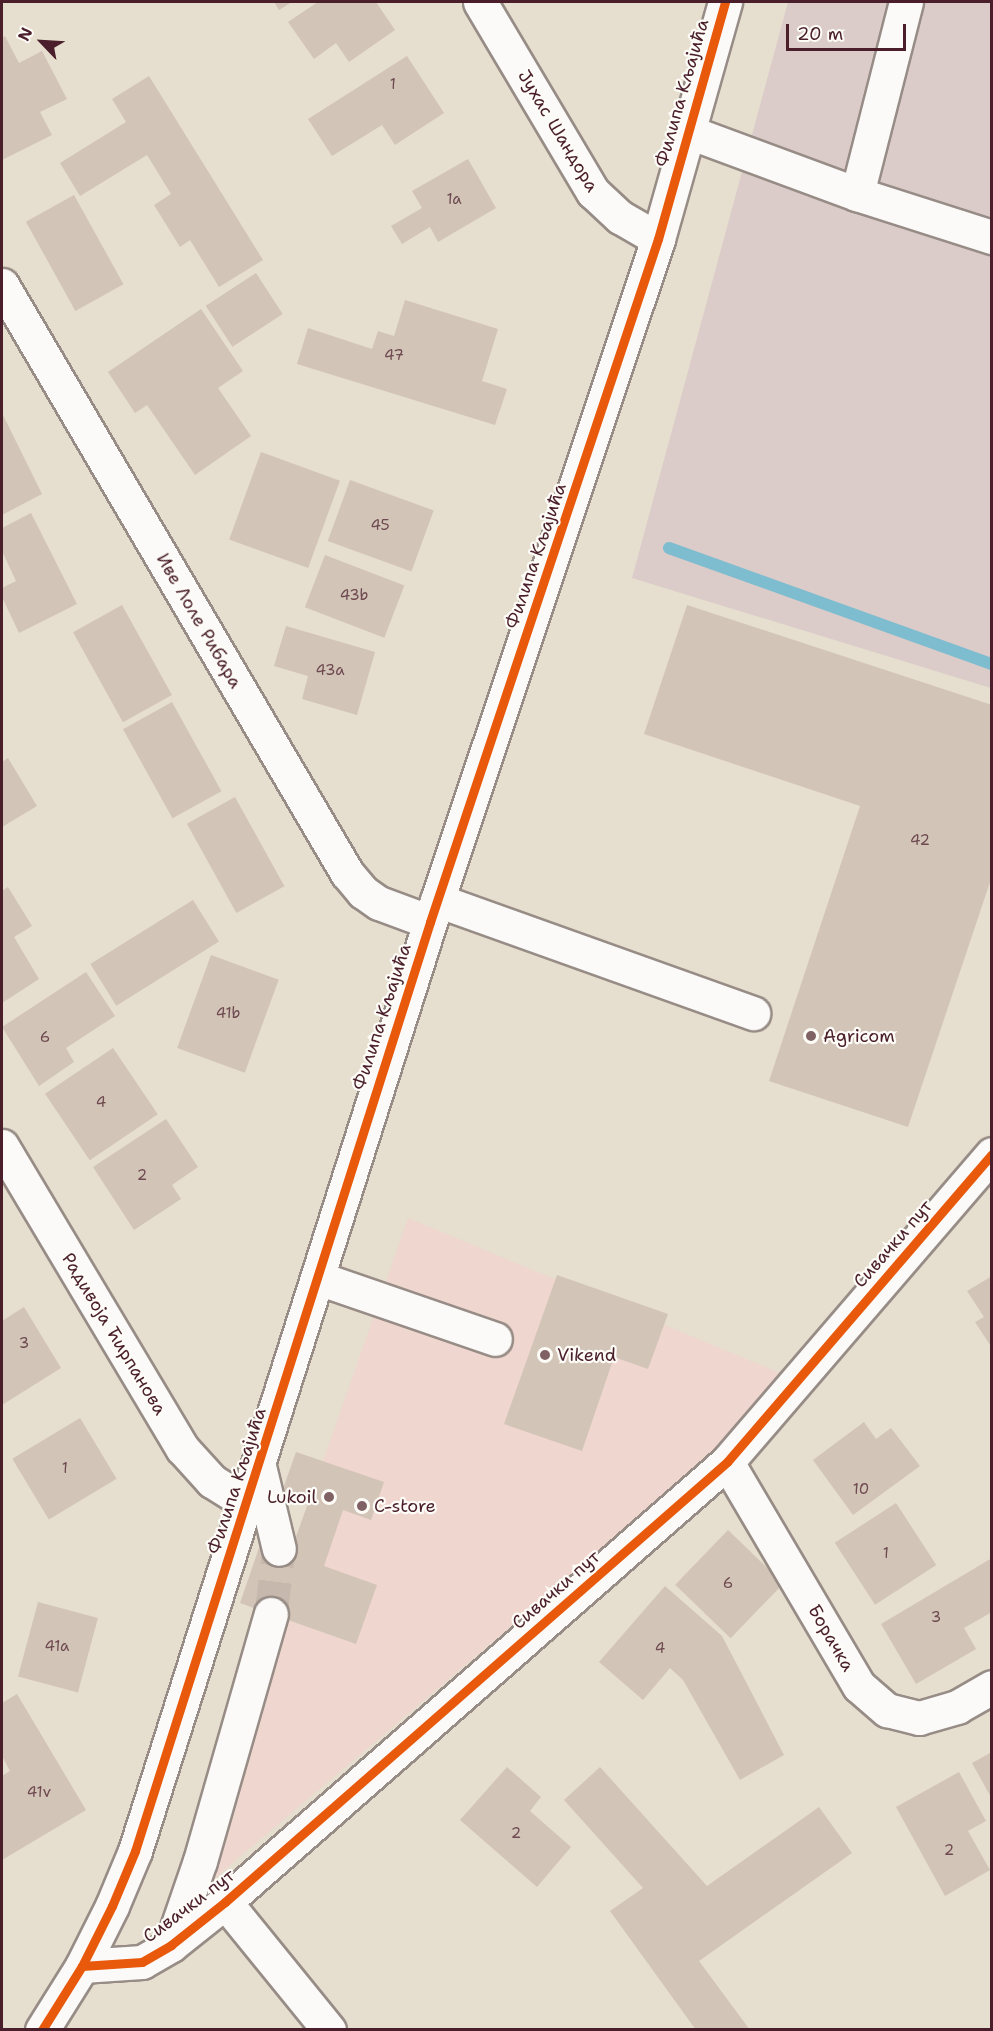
<!DOCTYPE html>
<meta charset="utf-8">
<style>
body{margin:0}
#map{position:relative;width:993px;height:2031px;overflow:hidden;background:#e6dece;font-family:"Shantell Sans",sans-serif}
div>[style]{position:absolute}
[style*='--x']{left:calc(var(--x)*1px);top:calc(var(--y)*1px);width:calc(var(--w)*1px);rotate:calc(var(--a)*1deg)}
.built>*{inset:0;background:#efd6cf}
.industrial>*{inset:0;background:#dbccc9}
.stream>*{height:12px;margin:-6px;padding:0 6px;transform-origin:6px;border-radius:6px;background:#7ebccf}
.building>*{inset:0;background:#d3c4b8;transform-origin:0 0}
.minor-tunnel>*{height:33px;margin-top:-16.5px;transform-origin:0;background:repeating-linear-gradient(90deg,#c7b8ad 0 33px,transparent 0 49px)}
.roads{filter:drop-shadow(2px 0 #978c86) drop-shadow(-2px 0 #978c86) drop-shadow(0 2px #978c86) drop-shadow(0 -2px #978c86)}
.minor>*{height:33px;margin:-16.5px;padding:0 16.5px;transform-origin:16.5px;border-radius:16.5px;background:#fbfaf8}
.cycleway>*{height:9px;margin:-4.5px;padding:0 4.5px;transform-origin:4.5px;border-radius:4.5px;background:#e8590c}
.dots>*{width:16px;height:16px;translate:-50% -50%;box-sizing:border-box;border:3px solid #fdfcf7;border-radius:50%}
span{translate:-50% -50%;white-space:nowrap;text-align:center;line-height:1.15;-webkit-text-stroke:4.5px #fdfcf7;paint-order:stroke}
.number-label{font-size:15px;color:#6e4a50}
.number-label span{-webkit-text-stroke-width:0}
.street-label{font-size:18px;color:#4a1f2b}
.poi-label{font-size:18px;color:#4a1f2b}
.left{translate:0 -50%;text-align:left}
.right{translate:-100% -50%;text-align:right}
.frame{position:absolute;inset:0;border:3px solid #4a1f2b;pointer-events:none}
.north{position:absolute;left:12px;top:12px;width:60px;height:60px;-webkit-text-stroke:4px #fdfcf7;paint-order:stroke;rotate:295deg;font-size:16px;font-weight:700;line-height:24px;text-align:center;color:#4a1f2b}
.north::after{content:'';display:block;margin:auto;width:21px;height:27px;background:#4a1f2b;clip-path:polygon(50% 0,100% 100%,50% 72%,0 100%)}
.scale{position:absolute;left:786px;top:24px;width:120px;height:27px;box-sizing:border-box;border:3px solid #4a1f2b;border-top:0;padding-left:8px;font-size:18px;line-height:21px;white-space:nowrap;color:#4a1f2b;-webkit-text-stroke:4px #fdfcf7;paint-order:stroke}
</style>
<div id="map">
<div class="built">
<div style="clip-path:polygon(408px 1218px,799px 1381px,162px 1923px)"></div>
</div>
<div class="industrial">
<div style="clip-path:polygon(788px 2px,991px 2px,991px 688px,632px 578px)"></div>
</div>
<div class="stream">
<div style="--x:669;--y:548;--w:343;--a:19.8"></div>
</div>
<div class="building">
<div style="clip-path:polygon(274px 2px,292px 2px,279px 10px)"></div>
<div style="clip-path:polygon(318px 2px,376px 2px,395px 30px,349px 62px,336px 43px,314px 59px,288px 22px)"></div>
<div style="clip-path:polygon(5px 36px,19px 63px,42px 51px,67px 99px,40px 112px,52px 135px,2px 160px,2px 38px)"></div>
<div style="clip-path:polygon(407px 56px,444px 113px,395px 145px,382px 125px,332px 156px,308px 119px)"></div>
<div style="clip-path:polygon(149px 76px,263px 260px,219px 287px,190px 240px,180px 247px,154px 205px,171px 194px,147px 155px,80px 196px,60px 163px,126px 122px,112px 99px)"></div>
<div style="clip-path:polygon(468px 159px,496px 208px,438px 242px,430px 227px,402px 244px,391px 226px,422px 208px,412px 191px)"></div>
<div style="left:74px;top:195px;width:102px;height:55px;rotate:61deg"></div>
<div style="left:256px;top:273px;width:49px;height:60px;rotate:57deg"></div>
<div style="clip-path:polygon(405px 300px,498px 329px,482px 381px,507px 389px,495px 425px,297px 364px,308px 328px,372px 349px,378px 331px,394px 336px)"></div>
<div style="clip-path:polygon(201px 309px,243px 371px,218px 388px,251px 436px,195px 475px,147px 405px,135px 413px,108px 372px)"></div>
<div style="clip-path:polygon(2px 413px,42px 494px,2px 515px)"></div>
<div style="left:261px;top:452px;width:84px;height:93px;rotate:20deg"></div>
<div style="left:350px;top:480px;width:89px;height:65px;rotate:20deg"></div>
<div style="clip-path:polygon(31px 513px,77px 604px,19px 633px,2px 597px,2px 588px,16px 581px,2px 551px,2px 528px)"></div>
<div style="left:325px;top:555px;width:85px;height:56px;rotate:21deg"></div>
<div style="left:122px;top:605px;width:103px;height:56px;rotate:61deg"></div>
<div style="clip-path:polygon(687px 605px,992px 705px,992px 876px,908px 1127px,769px 1081px,860px 806px,644px 734px)"></div>
<div style="clip-path:polygon(286px 626px,375px 652px,357px 715px,302px 699px,308px 676px,274px 666px)"></div>
<div style="left:172px;top:702px;width:102px;height:56px;rotate:61deg"></div>
<div style="clip-path:polygon(8px 758px,37px 806px,2px 827px,2px 762px)"></div>
<div style="left:235px;top:797px;width:102px;height:55px;rotate:61deg"></div>
<div style="clip-path:polygon(8px 887px,32px 926px,14px 937px,39px 979px,2px 1003px,2px 891px)"></div>
<div style="left:193px;top:900px;width:49px;height:121px;rotate:58deg"></div>
<div style="left:211px;top:955px;width:72px;height:99px;rotate:20deg"></div>
<div style="clip-path:polygon(86px 972px,115px 1016px,66px 1048px,74px 1062px,39px 1086px,2px 1027px)"></div>
<div style="left:113px;top:1048px;width:80px;height:82px;rotate:56deg"></div>
<div style="clip-path:polygon(166px 1119px,198px 1167px,172px 1185px,181px 1199px,134px 1230px,93px 1167px)"></div>
<div style="clip-path:polygon(557px 1275px,668px 1314px,648px 1369px,614px 1357px,582px 1451px,504px 1424px)"></div>
<div style="clip-path:polygon(992px 1276px,992px 1348px,975px 1322px,984px 1317px,967px 1291px)"></div>
<div style="clip-path:polygon(24px 1307px,61px 1368px,2px 1405px,2px 1321px)"></div>
<div style="left:80px;top:1418px;width:71px;height:79px;rotate:59deg"></div>
<div style="clip-path:polygon(864px 1422px,876px 1439px,891px 1428px,920px 1466px,853px 1515px,813px 1460px)"></div>
<div style="clip-path:polygon(296px 1452px,384px 1482px,371px 1520px,343px 1510px,324px 1566px,377px 1585px,356px 1644px,240px 1603px,261px 1542px,290px 1553px,310px 1498px,283px 1489px)"></div>
<div style="left:896px;top:1503px;width:74px;height:73px;rotate:57deg"></div>
<div style="left:728px;top:1530px;width:77px;height:76px;rotate:44deg"></div>
<div style="clip-path:polygon(992px 1558px,992px 1612px,964px 1628px,976px 1649px,916px 1684px,881px 1624px)"></div>
<div style="clip-path:polygon(665px 1586px,722px 1636px,784px 1755px,740px 1780px,683px 1680px,670px 1668px,643px 1700px,599px 1662px)"></div>
<div style="left:38px;top:1602px;width:62px;height:77px;rotate:15deg"></div>
<div style="clip-path:polygon(17px 1694px,86px 1810px,2px 1860px,2px 1776px,10px 1771px,2px 1756px,2px 1703px)"></div>
<div style="clip-path:polygon(992px 1752px,992px 1799px,972px 1763px)"></div>
<div style="clip-path:polygon(507px 1767px,541px 1797px,530px 1811px,571px 1847px,537px 1887px,460px 1820px)"></div>
<div style="clip-path:polygon(600px 1767px,707px 1886px,819px 1807px,852px 1853px,699px 1961px,750px 2030px,696px 2030px,610px 1911px,643px 1888px,564px 1800px)"></div>
<div style="clip-path:polygon(959px 1772px,986px 1821px,968px 1831px,990px 1870px,945px 1896px,896px 1807px)"></div>
</div>
<div class="minor-tunnel">
<div style="--x:271;--y:1614;--w:65;--a:-83"></div>
</div>
<div class="roads">
<div class="minor">
<div style="--x:480;--y:2;--w:221;--a:59.3"></div>
<div style="--x:593;--y:192;--w:37;--a:43"></div>
<div style="--x:620;--y:217;--w:44;--a:30.1"></div>
<div style="--x:689;--y:132;--w:179;--a:20.3"></div>
<div style="--x:857;--y:194;--w:142;--a:17.7"></div>
<div style="--x:857;--y:194;--w:198;--a:-75.7"></div>
<div style="--x:2;--y:285;--w:682;--a:59.6"></div>
<div style="--x:347;--y:873;--w:25;--a:50"></div>
<div style="--x:363;--y:892;--w:19;--a:35"></div>
<div style="--x:379;--y:903;--w:54;--a:20.4"></div>
<div style="--x:437;--y:900;--w:336;--a:19.7"></div>
<div style="--x:2;--y:1146;--w:352;--a:59.2"></div>
<div style="--x:182;--y:1448;--w:45;--a:47.7"></div>
<div style="--x:212;--y:1481;--w:41;--a:32.2"></div>
<div style="--x:318;--y:1278;--w:187;--a:19"></div>
<div style="--x:727;--y:1462;--w:260;--a:59.5"></div>
<div style="--x:859;--y:1686;--w:37;--a:41"></div>
<div style="--x:887;--y:1710;--w:33;--a:14"></div>
<div style="--x:919;--y:1718;--w:40;--a:-16"></div>
<div style="--x:957;--y:1707;--w:40;--a:-29.7"></div>
<div style="--x:259;--y:1466;--w:85;--a:76.5"></div>
<div style="--x:225;--y:1902;--w:165;--a:50.9"></div>
<div style="--x:171;--y:1945;--w:89;--a:-71"></div>
<div style="--x:200;--y:1861;--w:257;--a:-74"></div>
<div style="--x:82;--y:1966;--w:60;--a:-3.8"></div>
<div style="--x:142;--y:1962;--w:34;--a:-30"></div>
<div style="--x:171;--y:1945;--w:69;--a:-38.5"></div>
<div style="--x:225;--y:1902;--w:668;--a:-41.23"></div>
<div style="--x:727;--y:1462;--w:406;--a:-49.3"></div>
<div style="--x:42;--y:2030;--w:75;--a:-58"></div>
<div style="--x:82;--y:1966;--w:67;--a:-63.4"></div>
<div style="--x:112;--y:1906;--w:60;--a:-67.3"></div>
<div style="--x:135;--y:1851;--w:975;--a:-72.38"></div>
<div style="--x:430;--y:922;--w:720;--a:-71.54"></div>
<div style="--x:658;--y:239;--w:246;--a:-74.2"></div>
</div>
</div>
<div class="cycleway">
<div style="--x:82;--y:1966;--w:60;--a:-3.8"></div>
<div style="--x:142;--y:1962;--w:34;--a:-30"></div>
<div style="--x:171;--y:1945;--w:69;--a:-38.5"></div>
<div style="--x:225;--y:1902;--w:668;--a:-41.23"></div>
<div style="--x:727;--y:1462;--w:406;--a:-49.3"></div>
<div style="--x:42;--y:2030;--w:75;--a:-58"></div>
<div style="--x:82;--y:1966;--w:67;--a:-63.4"></div>
<div style="--x:112;--y:1906;--w:60;--a:-67.3"></div>
<div style="--x:135;--y:1851;--w:975;--a:-72.38"></div>
<div style="--x:430;--y:922;--w:720;--a:-71.54"></div>
<div style="--x:658;--y:239;--w:246;--a:-74.2"></div>
</div>
<div class="dots">
<div style="left:811px;top:1036px;background:#816264"></div>
<div style="left:545px;top:1355px;background:#816264"></div>
<div style="left:329px;top:1497px;background:#816264"></div>
<div style="left:362px;top:1506px;background:#816264"></div>
</div>
<div class="number-label">
<span style="left:393px;top:85px">1</span>
<span style="left:454px;top:200px">1a</span>
<span style="left:394px;top:356px">47</span>
<span style="left:380px;top:526px">45</span>
<span style="left:354px;top:596px">43b</span>
<span style="left:330px;top:671px">43a</span>
<span style="left:920px;top:841px">42</span>
<span style="left:228px;top:1014px">41b</span>
<span style="left:45px;top:1038px">6</span>
<span style="left:101px;top:1103px">4</span>
<span style="left:142px;top:1176px">2</span>
<span style="left:24px;top:1344px">3</span>
<span style="left:65px;top:1469px">1</span>
<span style="left:861px;top:1490px">10</span>
<span style="left:886px;top:1554px">1</span>
<span style="left:728px;top:1584px">6</span>
<span style="left:936px;top:1618px">3</span>
<span style="left:57px;top:1647px">41a</span>
<span style="left:660px;top:1649px">4</span>
<span style="left:39px;top:1793px">41v</span>
<span style="left:516px;top:1834px">2</span>
<span style="left:949px;top:1851px">2</span>
</div>
<div class="street-label">
<span style="left:682px;top:93px;rotate:-74deg">Филипа Кљајића</span>
<span style="left:558px;top:131px;rotate:59deg">Јухас Шандора</span>
<span style="left:536px;top:556px;rotate:-71deg">Филипа Кљајића</span>
<span style="left:199px;top:621px;rotate:60deg">Иве Лоле Рибара</span>
<span style="left:382px;top:1017px;rotate:-72deg">Филипа Кљајића</span>
<span style="left:893px;top:1244px;rotate:-49deg">Сивачки пут</span>
<span style="left:114px;top:1334px;rotate:59deg">Радивоја Ћирпанова</span>
<span style="left:237px;top:1481px;rotate:-72deg">Филипа Кљајића</span>
<span style="left:556px;top:1590px;rotate:-41deg">Сивачки пут</span>
<span style="left:831px;top:1638px;rotate:60deg">Борачка</span>
<span style="left:189px;top:1906px;rotate:-37deg">Сивачки пут</span>
</div>
<div class="poi-label">
<span class="left" style="left:823px;top:1036px">Agricom</span>
<span class="left" style="left:557px;top:1355px">Vikend</span>
<span class="right" style="left:317px;top:1497px">Lukoil</span>
<span class="left" style="left:374px;top:1506px">C-store</span>
</div>
<div class="frame"></div>
<div class="north">N</div>
<div class="scale">20 m</div>
</div>
